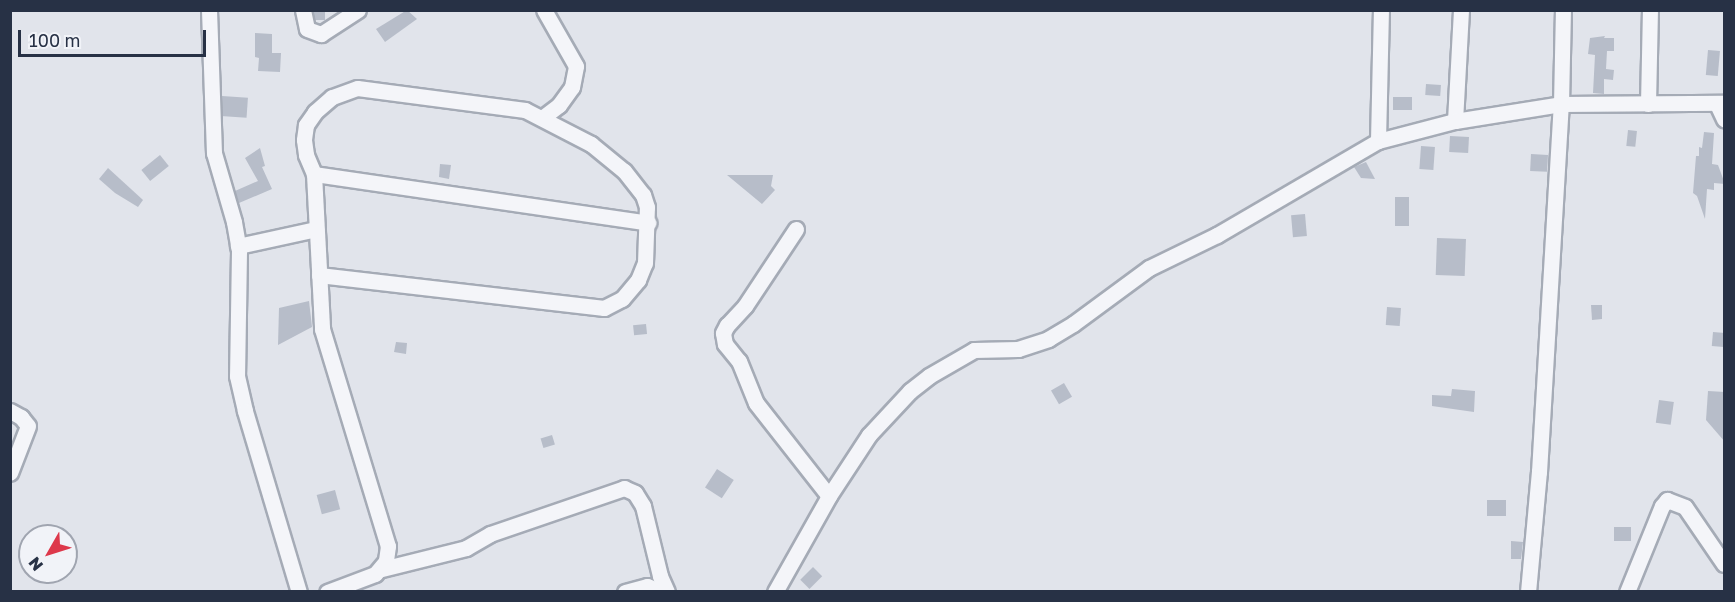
<!DOCTYPE html>
<style>
body{margin:0}
#map{position:relative;width:1735px;height:602px;overflow:hidden;background:#e1e4eb;font-family:"Golos Text",sans-serif}
div>[style]{position:absolute}
[style*='--x']{left:calc(var(--x)*1px);top:calc(var(--y)*1px);width:calc(var(--w)*1px);rotate:calc(var(--a)*1deg)}
.building>*{inset:0;background:#b7bdc9;transform-origin:0 0}
.roads{filter:drop-shadow(2px 0 #a5abb6) drop-shadow(-2px 0 #a5abb6) drop-shadow(0 2px #a5abb6) drop-shadow(0 -2px #a5abb6)}
.street>*{height:15px;margin:-7.5px;padding:0 7.5px;transform-origin:7.5px;border-radius:7.5px;background:#f4f5f9}
span{translate:-50% -50%;white-space:nowrap;text-align:center;line-height:1.15;-webkit-text-stroke:6px #f1f3f8;paint-order:stroke}
.frame{position:absolute;inset:0;border:12px solid #273145;pointer-events:none}
.north{position:absolute;left:18px;top:524px;width:60px;height:60px;box-sizing:border-box;background:#f1f3f8;border:2px solid #a0a5b0;border-radius:50%;rotate:231deg;font-size:16px;font-weight:700;line-height:24px;text-align:center;color:#273145}
.north::after{content:'';display:block;margin:auto;width:21px;height:27px;background:#dd384b;clip-path:polygon(50% 0,100% 100%,50% 72%,0 100%)}
.scale{position:absolute;left:18px;top:30px;width:188px;height:27px;box-sizing:border-box;border:3px solid #273145;border-top:0;padding-left:8px;font-size:18px;line-height:21px;white-space:nowrap;color:#273145;-webkit-text-stroke:4px #f1f3f8;paint-order:stroke}
</style>
<div id="map">
<div class="building">
<div style="left:314px;top:10px;width:11px;height:10px"></div>
<div style="clip-path:polygon(407px 10px,417px 19px,385px 42px,376px 29px)"></div>
<div style="clip-path:polygon(255px 33px,272px 34px,272px 53px,281px 53px,280px 72px,258px 71px,259px 58px,255px 57px)"></div>
<div style="clip-path:polygon(1605px 36px,1604px 38px,1614px 38px,1614px 51px,1607px 51px,1606px 69px,1614px 70px,1613px 80px,1604px 79px,1604px 94px,1593px 93px,1595px 55px,1588px 54px,1590px 38px)"></div>
<div style="left:1708px;top:50px;width:12px;height:25px;rotate:5deg"></div>
<div style="left:1426px;top:84px;width:15px;height:11px;rotate:4deg"></div>
<div style="left:222px;top:96px;width:26px;height:20px;rotate:4deg"></div>
<div style="left:1393px;top:97px;width:19px;height:13px"></div>
<div style="left:1628px;top:130px;width:9px;height:16px;rotate:6deg"></div>
<div style="clip-path:polygon(1704px 132px,1714px 133px,1712px 164px,1718px 165px,1725px 184px,1714px 183px,1714px 190px,1707px 189px,1705px 219px,1697px 196px,1693px 193px,1696px 156px,1699px 156px,1699px 147px,1702px 148px)"></div>
<div style="left:1450px;top:136px;width:19px;height:16px;rotate:3deg"></div>
<div style="left:1421px;top:146px;width:14px;height:23px;rotate:4deg"></div>
<div style="clip-path:polygon(260px 148px,265px 166px,262px 167px,272px 189px,239px 203px,235px 191px,258px 181px,245px 158px)"></div>
<div style="left:1531px;top:154px;width:17px;height:17px;rotate:3deg"></div>
<div style="left:160px;top:155px;width:14px;height:24px;rotate:51deg"></div>
<div style="clip-path:polygon(1366px 162px,1375px 179px,1361px 178px,1354px 167px)"></div>
<div style="clip-path:polygon(440px 164px,451px 165px,449px 179px,439px 177px)"></div>
<div style="clip-path:polygon(108px 168px,143px 200px,138px 207px,115px 193px,99px 179px)"></div>
<div style="clip-path:polygon(727px 175px,773px 175px,771px 186px,775px 190px,762px 204px)"></div>
<div style="left:1395px;top:197px;width:14px;height:29px"></div>
<div style="left:1305px;top:214px;width:22px;height:14px;rotate:85deg"></div>
<div style="left:1437px;top:238px;width:29px;height:37px;rotate:2deg"></div>
<div style="clip-path:polygon(309px 301px,312px 327px,278px 345px,279px 308px)"></div>
<div style="clip-path:polygon(1591px 305px,1602px 305px,1602px 319px,1592px 320px)"></div>
<div style="left:1387px;top:307px;width:14px;height:18px;rotate:4deg"></div>
<div style="left:646px;top:324px;width:10px;height:13px;rotate:84deg"></div>
<div style="left:1713px;top:332px;width:12px;height:14px;rotate:5deg"></div>
<div style="clip-path:polygon(396px 342px,407px 343px,406px 354px,394px 352px)"></div>
<div style="left:1064px;top:383px;width:16px;height:15px;rotate:60deg"></div>
<div style="clip-path:polygon(1452px 389px,1475px 391px,1474px 412px,1432px 406px,1432px 395px,1451px 396px)"></div>
<div style="clip-path:polygon(1708px 391px,1725px 392px,1725px 442px,1706px 420px)"></div>
<div style="left:1659px;top:400px;width:15px;height:23px;rotate:8deg"></div>
<div style="left:552px;top:435px;width:10px;height:12px;rotate:73deg"></div>
<div style="left:717px;top:469px;width:20px;height:22px;rotate:33deg"></div>
<div style="left:335px;top:490px;width:20px;height:19px;rotate:75deg"></div>
<div style="left:1487px;top:500px;width:19px;height:16px"></div>
<div style="left:1614px;top:527px;width:17px;height:14px"></div>
<div style="clip-path:polygon(1511px 541px,1523px 542px,1521px 559px,1511px 559px)"></div>
<div style="left:813px;top:567px;width:13px;height:18px;rotate:45deg"></div>
</div>
<div class="roads">
<div class="street">
<div style="--x:209;--y:10;--w:143;--a:88"></div>
<div style="--x:214;--y:153;--w:72;--a:73.8"></div>
<div style="--x:234;--y:222;--w:29;--a:80"></div>
<div style="--x:239;--y:251;--w:125;--a:90.9"></div>
<div style="--x:237;--y:376;--w:36;--a:77"></div>
<div style="--x:245;--y:411;--w:189;--a:73.4"></div>
<div style="--x:303;--y:10;--w:19;--a:78"></div>
<div style="--x:307;--y:29;--w:15;--a:20"></div>
<div style="--x:321;--y:34;--w:44;--a:-33"></div>
<div style="--x:1648;--y:104;--w:94;--a:-88.8"></div>
<div style="--x:1717;--y:104;--w:17;--a:65"></div>
<div style="--x:542;--y:118;--w:21;--a:-37"></div>
<div style="--x:559;--y:105;--w:22;--a:-54"></div>
<div style="--x:572;--y:87;--w:21;--a:-79"></div>
<div style="--x:576;--y:66;--w:64;--a:-119.7"></div>
<div style="--x:1455;--y:121;--w:111;--a:-86.9"></div>
<div style="--x:1378;--y:141;--w:131;--a:-88.7"></div>
<div style="--x:314;--y:174;--w:338;--a:8.3"></div>
<div style="--x:796;--y:229;--w:92;--a:123.5"></div>
<div style="--x:745;--y:306;--w:26;--a:133"></div>
<div style="--x:727;--y:325;--w:9;--a:117"></div>
<div style="--x:723;--y:333;--w:11;--a:80"></div>
<div style="--x:725;--y:344;--w:22;--a:51"></div>
<div style="--x:739;--y:361;--w:45;--a:68"></div>
<div style="--x:756;--y:403;--w:118;--a:51.9"></div>
<div style="--x:238;--y:246;--w:80;--a:-12.3"></div>
<div style="--x:319;--y:275;--w:287;--a:6.6"></div>
<div style="--x:604;--y:308;--w:20;--a:-27"></div>
<div style="--x:622;--y:299;--w:25;--a:-50"></div>
<div style="--x:638;--y:280;--w:18;--a:-68"></div>
<div style="--x:645;--y:263;--w:56;--a:-88"></div>
<div style="--x:647;--y:207;--w:13;--a:-108"></div>
<div style="--x:643;--y:195;--w:31;--a:-128"></div>
<div style="--x:624;--y:171;--w:43;--a:-140.7"></div>
<div style="--x:591;--y:144;--w:74;--a:-152.7"></div>
<div style="--x:525;--y:110;--w:169;--a:-172.5"></div>
<div style="--x:357;--y:88;--w:27;--a:160"></div>
<div style="--x:332;--y:97;--w:23;--a:139"></div>
<div style="--x:315;--y:112;--w:16;--a:125"></div>
<div style="--x:306;--y:125;--w:15;--a:98"></div>
<div style="--x:304;--y:140;--w:15;--a:82"></div>
<div style="--x:306;--y:155;--w:21;--a:67"></div>
<div style="--x:314;--y:174;--w:155;--a:87"></div>
<div style="--x:322;--y:329;--w:227;--a:73.1"></div>
<div style="--x:388;--y:546;--w:15;--a:98"></div>
<div style="--x:386;--y:561;--w:17;--a:130"></div>
<div style="--x:375;--y:574;--w:51;--a:159.4"></div>
<div style="--x:10;--y:411;--w:13;--a:29"></div>
<div style="--x:21;--y:417;--w:11;--a:52"></div>
<div style="--x:28;--y:426;--w:50;--a:111"></div>
<div style="--x:382;--y:569;--w:87;--a:-14"></div>
<div style="--x:466;--y:548;--w:28;--a:-30"></div>
<div style="--x:490;--y:534;--w:142;--a:-18.9"></div>
<div style="--x:624;--y:488;--w:12;--a:24"></div>
<div style="--x:635;--y:493;--w:15;--a:58"></div>
<div style="--x:643;--y:506;--w:72;--a:76.3"></div>
<div style="--x:660;--y:576;--w:17;--a:66"></div>
<div style="--x:625;--y:592;--w:23;--a:-15"></div>
<div style="--x:647;--y:586;--w:17;--a:21"></div>
<div style="--x:775;--y:592;--w:110;--a:-60.6"></div>
<div style="--x:829;--y:496;--w:73;--a:-56.7"></div>
<div style="--x:869;--y:435;--w:60;--a:-47"></div>
<div style="--x:910;--y:391;--w:24;--a:-38"></div>
<div style="--x:929;--y:376;--w:52;--a:-30"></div>
<div style="--x:974;--y:350;--w:44;--a:-1.3"></div>
<div style="--x:1018;--y:349;--w:32;--a:-18"></div>
<div style="--x:1048;--y:339;--w:29;--a:-31"></div>
<div style="--x:1073;--y:324;--w:94;--a:-36.4"></div>
<div style="--x:1149;--y:268;--w:76;--a:-25.9"></div>
<div style="--x:1217;--y:235;--w:186;--a:-30.3"></div>
<div style="--x:1378;--y:141;--w:80;--a:-14.6"></div>
<div style="--x:1455;--y:121;--w:107;--a:-9.1"></div>
<div style="--x:1561;--y:104;--w:163;--a:-0.4"></div>
<div style="--x:1528;--y:592;--w:121;--a:-84.8"></div>
<div style="--x:1539;--y:472;--w:369;--a:-86.6"></div>
<div style="--x:1561;--y:104;--w:94;--a:-88.8"></div>
<div style="--x:1627;--y:592;--w:93;--a:-67.9"></div>
<div style="--x:1662;--y:506;--w:8;--a:-50"></div>
<div style="--x:1667;--y:500;--w:19;--a:21"></div>
<div style="--x:1685;--y:507;--w:69;--a:55.6"></div>
</div>
</div>
<div class="frame"></div>
<div class="north">N</div>
<div class="scale">100 m</div>
</div>
